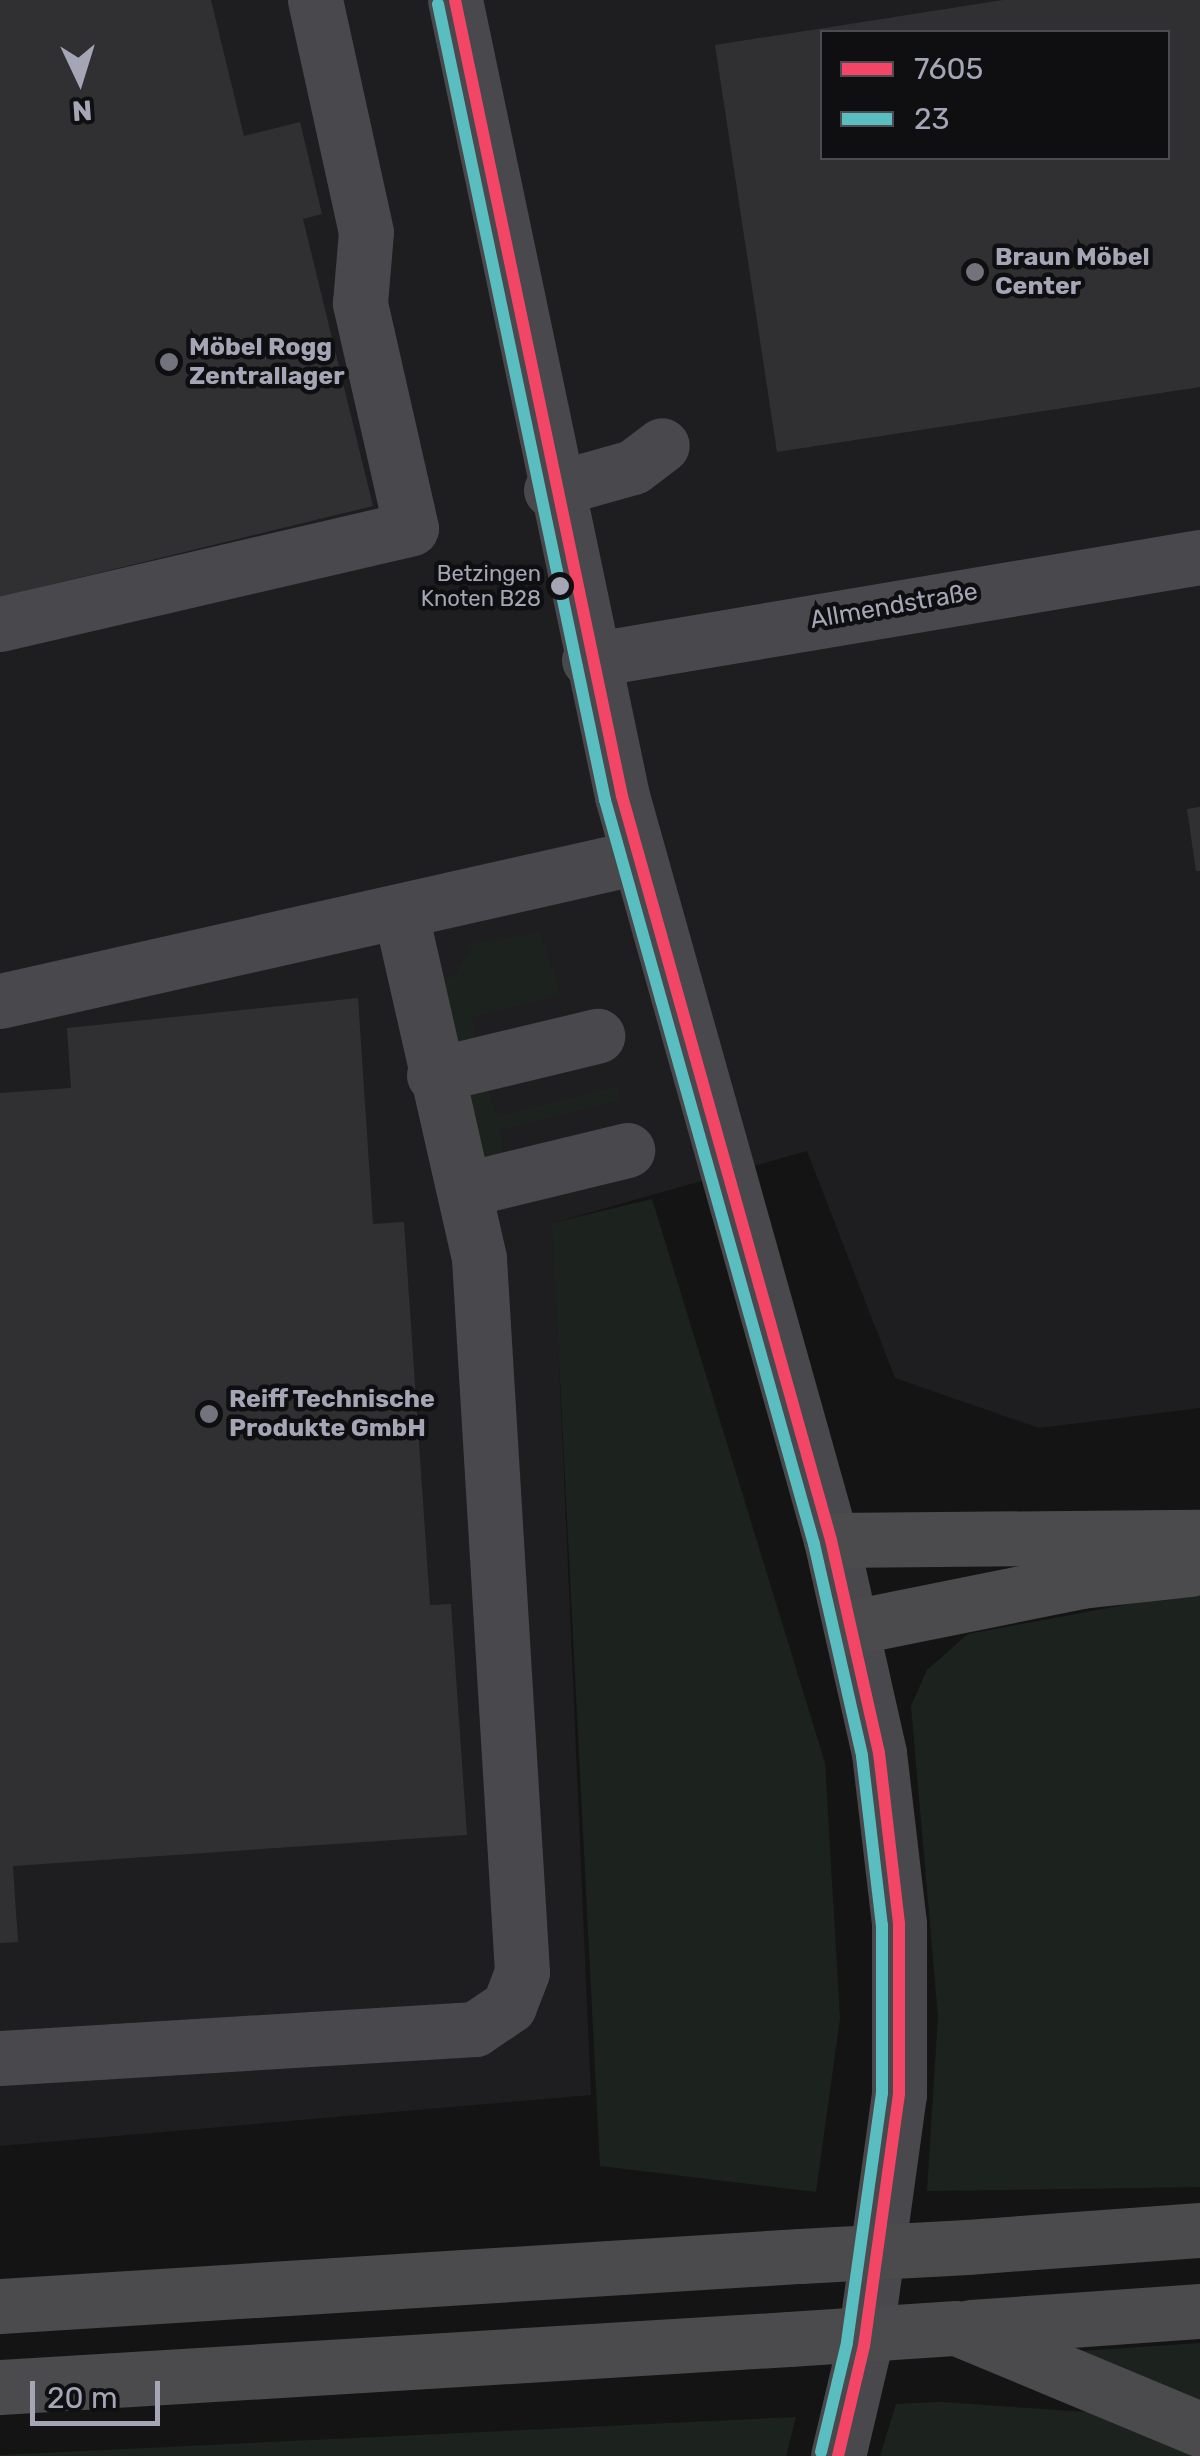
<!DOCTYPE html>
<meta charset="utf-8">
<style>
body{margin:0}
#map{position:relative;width:1200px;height:2456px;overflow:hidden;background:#141414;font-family:Rubik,sans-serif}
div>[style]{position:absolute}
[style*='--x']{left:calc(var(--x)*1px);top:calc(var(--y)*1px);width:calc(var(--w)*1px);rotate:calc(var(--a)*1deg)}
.built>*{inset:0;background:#1e1e20}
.green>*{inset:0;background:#1c231e}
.building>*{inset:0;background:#303032}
.minor>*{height:55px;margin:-27.5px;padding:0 27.5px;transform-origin:27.5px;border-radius:27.5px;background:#48484d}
.highway>*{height:55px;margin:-27.5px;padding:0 27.5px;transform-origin:27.5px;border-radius:27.5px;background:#4b4b4e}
.highway-bridge>*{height:55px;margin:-27.5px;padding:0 27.5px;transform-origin:27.5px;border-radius:27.5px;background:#4b4b4e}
.bus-1>*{height:12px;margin:-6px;padding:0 6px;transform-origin:6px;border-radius:6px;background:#f34667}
.bus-2>*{height:12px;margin:-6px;padding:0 6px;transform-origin:6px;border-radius:6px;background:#5abec1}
.dots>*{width:28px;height:28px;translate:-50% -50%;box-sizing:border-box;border:5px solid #0f0e10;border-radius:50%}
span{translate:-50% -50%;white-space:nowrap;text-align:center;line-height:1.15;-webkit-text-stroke:9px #0f0e10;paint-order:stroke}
.bus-label{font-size:22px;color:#a4a6b6}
.right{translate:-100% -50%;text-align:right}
.poi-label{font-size:25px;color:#a4a6b6;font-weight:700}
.left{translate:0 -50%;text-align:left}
.street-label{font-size:25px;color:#a4a6b6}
.legend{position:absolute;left:820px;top:30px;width:350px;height:130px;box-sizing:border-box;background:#0f0e10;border:2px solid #4b4b52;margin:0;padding:12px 18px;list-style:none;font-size:30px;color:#a4a6b6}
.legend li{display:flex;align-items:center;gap:20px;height:50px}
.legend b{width:50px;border:2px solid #4b4b52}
.north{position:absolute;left:30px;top:30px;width:100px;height:100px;-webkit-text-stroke:8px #0f0e10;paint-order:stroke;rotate:176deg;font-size:28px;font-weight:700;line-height:40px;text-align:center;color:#a4a6b6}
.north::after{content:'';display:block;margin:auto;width:35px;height:45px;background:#a4a6b6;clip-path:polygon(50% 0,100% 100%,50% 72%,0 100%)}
.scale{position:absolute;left:30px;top:2381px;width:130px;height:45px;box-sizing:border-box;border:5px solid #a4a6b6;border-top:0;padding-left:12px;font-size:30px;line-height:35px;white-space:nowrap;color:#a4a6b6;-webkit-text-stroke:8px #0f0e10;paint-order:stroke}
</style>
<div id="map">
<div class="built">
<div style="clip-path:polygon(evenodd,0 0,1200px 0,1200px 1408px,1039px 1428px,895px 1378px,807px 1151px,553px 1223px,591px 2095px,0 2146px,0 0,822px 32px,1168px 32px,1168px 158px,822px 158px,822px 32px)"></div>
</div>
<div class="green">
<div style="clip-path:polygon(540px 933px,561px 994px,471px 1017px,477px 1045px,454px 1047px,438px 980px,455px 976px,474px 943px)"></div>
<div style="clip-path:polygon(487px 1086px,496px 1117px,616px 1087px,619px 1100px,499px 1130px,506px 1162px,484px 1160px,470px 1095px)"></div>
<div style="clip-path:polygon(652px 1199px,825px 1763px,840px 2018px,816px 2192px,600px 2166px,552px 1223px)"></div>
<div style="clip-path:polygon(1200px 1591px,1200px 2187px,927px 2191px,938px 2016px,911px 1706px,927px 1670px,968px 1634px)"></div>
<div style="clip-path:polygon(1200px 2343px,1200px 2408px,1066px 2352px)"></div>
<div style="clip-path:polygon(940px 2402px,1117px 2414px,1199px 2456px,880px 2456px,896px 2404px)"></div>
<div style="clip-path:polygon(796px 2417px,786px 2456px,0 2456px,0 2455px)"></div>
</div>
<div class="building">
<div style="clip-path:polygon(0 0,211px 0,244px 136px,300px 122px,322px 214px,303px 219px,373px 506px,0 597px)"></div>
<div style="clip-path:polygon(evenodd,1003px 0,1200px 0,1200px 387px,777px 452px,715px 45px,1003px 0,822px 32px,1168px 32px,1168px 158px,822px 158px,822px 32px)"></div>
<div style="clip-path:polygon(1200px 807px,1200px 871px,1196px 871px,1187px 809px)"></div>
<div style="clip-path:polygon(358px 998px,373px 1224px,404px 1222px,430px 1605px,451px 1604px,467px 1835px,13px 1866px,18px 1942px,0 1943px,0 1093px,71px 1088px,67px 1028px)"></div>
</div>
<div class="minor">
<div style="--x:455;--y:0;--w:813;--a:78.15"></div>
<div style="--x:622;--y:796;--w:773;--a:74.31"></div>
<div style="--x:831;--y:1540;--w:218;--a:77.3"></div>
<div style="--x:879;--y:1753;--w:172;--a:83.3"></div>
<div style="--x:899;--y:1924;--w:170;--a:90"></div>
<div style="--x:899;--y:2094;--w:254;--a:97.9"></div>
<div style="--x:864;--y:2346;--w:113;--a:103.3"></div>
<div style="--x:551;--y:490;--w:85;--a:-15.7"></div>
<div style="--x:633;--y:467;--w:36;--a:-37"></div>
<div style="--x:0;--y:624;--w:422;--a:-13.1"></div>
<div style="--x:411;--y:528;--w:231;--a:-102.8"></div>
<div style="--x:360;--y:303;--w:71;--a:-85.2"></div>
<div style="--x:366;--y:232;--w:238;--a:-102.4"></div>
<div style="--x:589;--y:660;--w:620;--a:-9.57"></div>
<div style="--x:0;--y:1001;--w:654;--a:-12.72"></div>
<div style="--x:434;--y:1075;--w:168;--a:-13.5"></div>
<div style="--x:467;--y:1189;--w:165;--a:-13.7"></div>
<div style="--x:0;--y:2058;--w:476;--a:-3.5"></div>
<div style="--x:475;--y:2029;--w:41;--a:-34.1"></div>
<div style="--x:509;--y:2006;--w:36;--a:-69"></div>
<div style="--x:522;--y:1972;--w:715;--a:-93.45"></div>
<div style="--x:479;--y:1258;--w:351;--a:-102.8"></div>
</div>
<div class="highway">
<div style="--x:831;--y:1540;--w:369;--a:-0.5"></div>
<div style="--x:853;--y:1627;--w:233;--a:-11.4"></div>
<div style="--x:1081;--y:1581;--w:110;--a:-6.3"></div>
<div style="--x:967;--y:2247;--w:234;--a:-4.2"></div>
<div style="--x:0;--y:2306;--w:802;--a:-3.58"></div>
<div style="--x:971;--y:2327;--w:230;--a:-4"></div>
<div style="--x:957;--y:2328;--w:263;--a:22.6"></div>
<div style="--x:0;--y:2387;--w:790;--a:-3.48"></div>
</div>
<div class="highway-bridge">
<div style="--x:800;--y:2256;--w:167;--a:-3.1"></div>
<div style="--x:789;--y:2339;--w:164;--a:-3.8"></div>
</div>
<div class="bus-1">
<div style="--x:455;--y:0;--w:813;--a:78.15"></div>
<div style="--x:622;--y:796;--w:773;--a:74.31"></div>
<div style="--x:831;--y:1540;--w:218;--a:77.3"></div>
<div style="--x:879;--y:1753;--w:172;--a:83.3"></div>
<div style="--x:899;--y:1924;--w:170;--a:90"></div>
<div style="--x:899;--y:2094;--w:254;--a:97.9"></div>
<div style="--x:864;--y:2346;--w:113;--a:103.3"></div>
</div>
<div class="bus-2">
<div style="--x:438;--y:4;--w:813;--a:78.15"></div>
<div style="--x:605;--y:800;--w:773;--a:74.31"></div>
<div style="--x:814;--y:1544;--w:217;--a:77.2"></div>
<div style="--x:862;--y:1756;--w:170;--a:83.3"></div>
<div style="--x:882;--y:1925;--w:168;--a:90"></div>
<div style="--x:882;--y:2093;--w:252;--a:98"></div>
<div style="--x:847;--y:2343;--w:112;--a:103.4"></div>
</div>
<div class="dots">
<div style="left:975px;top:272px;background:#72737d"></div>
<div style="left:169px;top:362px;background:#72737d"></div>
<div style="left:560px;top:586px;background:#a4a6b6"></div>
<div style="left:209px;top:1414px;background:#72737d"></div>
</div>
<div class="bus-label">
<span class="right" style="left:541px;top:586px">Betzingen<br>Knoten B28</span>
</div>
<div class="poi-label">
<span class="left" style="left:995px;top:272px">Braun Möbel<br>Center</span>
<span class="left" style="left:189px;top:362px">Möbel Rogg<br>Zentrallager</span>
<span class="left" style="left:229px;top:1414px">Reiff Technische<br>Produkte GmbH</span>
</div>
<div class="street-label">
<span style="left:894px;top:606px;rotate:-10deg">Allmendstraße</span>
</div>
<ul class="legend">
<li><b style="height:12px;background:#f34667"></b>7605</li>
<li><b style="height:12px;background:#5abec1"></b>23</li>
</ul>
<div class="north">N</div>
<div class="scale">20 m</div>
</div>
